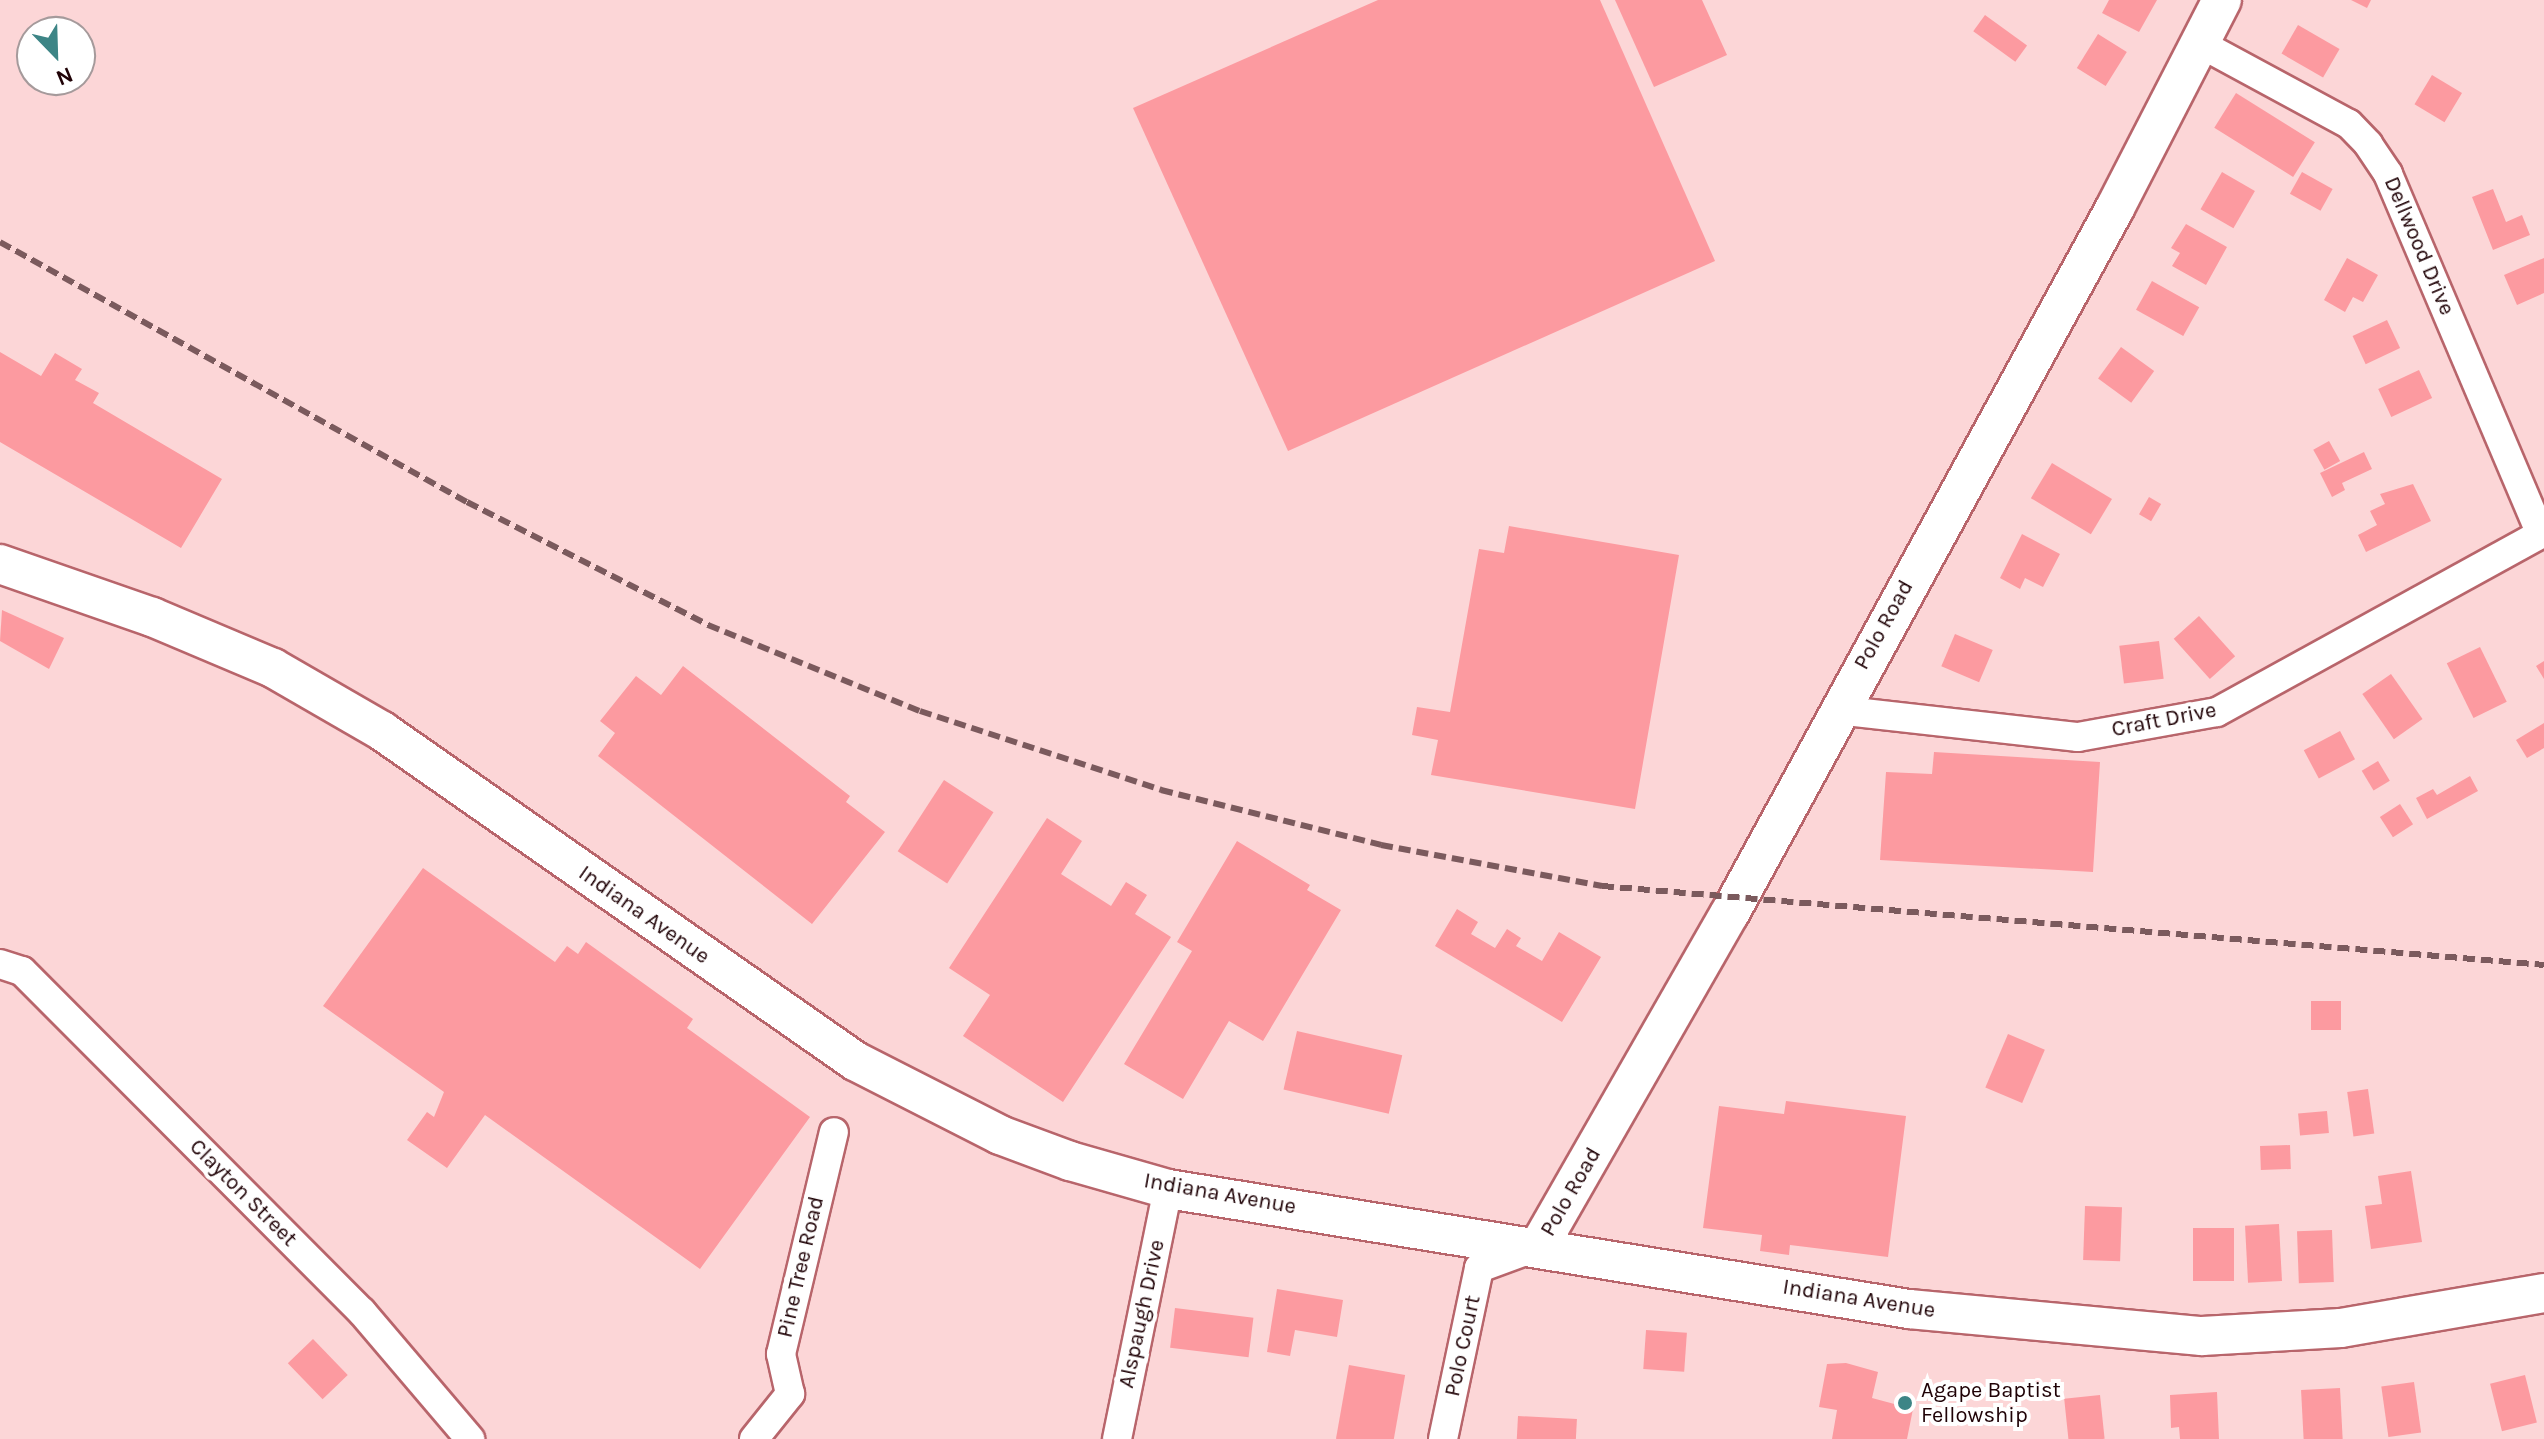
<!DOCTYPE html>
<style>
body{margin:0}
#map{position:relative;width:2544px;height:1439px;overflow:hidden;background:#fcd6d7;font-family:Karla,sans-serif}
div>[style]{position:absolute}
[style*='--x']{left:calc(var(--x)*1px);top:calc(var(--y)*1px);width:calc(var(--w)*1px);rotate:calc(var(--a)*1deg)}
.building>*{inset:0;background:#fc9aa0;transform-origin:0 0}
.roads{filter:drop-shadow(2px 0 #b8656b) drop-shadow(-2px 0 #b8656b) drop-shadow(0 2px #b8656b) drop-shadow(0 -2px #b8656b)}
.minor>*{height:28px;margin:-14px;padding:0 14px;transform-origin:14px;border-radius:14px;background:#fff}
.secondary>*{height:38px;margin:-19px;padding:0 19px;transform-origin:19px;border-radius:19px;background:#fff}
.rail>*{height:6px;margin-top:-3px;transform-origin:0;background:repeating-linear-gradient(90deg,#7b5a5d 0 12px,transparent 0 18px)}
.dots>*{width:22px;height:22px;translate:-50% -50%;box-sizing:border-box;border:4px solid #fff;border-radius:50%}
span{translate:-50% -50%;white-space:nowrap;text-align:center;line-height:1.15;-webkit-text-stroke:8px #fff;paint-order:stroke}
.street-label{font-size:22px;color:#1f0206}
.poi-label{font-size:22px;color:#1f0206}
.left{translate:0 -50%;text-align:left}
.north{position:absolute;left:16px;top:16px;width:80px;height:80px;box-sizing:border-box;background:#fff;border:2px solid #a59a9b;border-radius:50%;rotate:157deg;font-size:22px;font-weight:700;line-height:32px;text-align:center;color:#1f0206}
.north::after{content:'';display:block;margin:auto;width:28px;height:36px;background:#3d8586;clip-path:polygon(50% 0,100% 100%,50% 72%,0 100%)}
</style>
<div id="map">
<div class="building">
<div style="clip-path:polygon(1378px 0,1600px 0,1715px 261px,1288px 451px,1133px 108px)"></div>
<div style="clip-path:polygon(1615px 0,1702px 0,1727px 55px,1654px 87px)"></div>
<div style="clip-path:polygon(2109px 0,2157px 0,2139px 32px,2102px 13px)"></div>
<div style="clip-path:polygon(2351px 0,2371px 0,2367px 8px)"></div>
<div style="left:1985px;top:15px;width:52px;height:20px;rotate:36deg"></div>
<div style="left:2298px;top:25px;width:48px;height:33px;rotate:30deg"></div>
<div style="left:2098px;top:34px;width:34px;height:40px;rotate:32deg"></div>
<div style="left:2432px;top:75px;width:35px;height:34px;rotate:31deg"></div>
<div style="left:2236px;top:93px;width:93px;height:41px;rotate:32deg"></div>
<div style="left:2222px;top:172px;width:38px;height:43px;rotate:30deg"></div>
<div style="left:2302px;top:172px;width:35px;height:25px;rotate:29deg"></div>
<div style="clip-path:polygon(2493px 189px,2506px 222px,2522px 215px,2530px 235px,2493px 250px,2472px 197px)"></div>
<div style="clip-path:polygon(2186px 224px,2227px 247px,2206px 285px,2172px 266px,2180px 253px,2171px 248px)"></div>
<div style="clip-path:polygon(2347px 258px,2378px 275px,2363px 302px,2353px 297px,2345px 312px,2324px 300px)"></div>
<div style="clip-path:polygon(2544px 258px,2544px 293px,2517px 305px,2504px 275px)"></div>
<div style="left:2152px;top:281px;width:54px;height:33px;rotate:29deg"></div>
<div style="left:2387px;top:320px;width:31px;height:38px;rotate:65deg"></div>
<div style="left:2121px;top:347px;width:41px;height:39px;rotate:36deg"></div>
<div style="clip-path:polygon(0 352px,41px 376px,55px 353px,82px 369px,75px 380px,99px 393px,93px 403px,222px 479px,181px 548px,0 442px)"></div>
<div style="left:2419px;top:370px;width:31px;height:45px;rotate:65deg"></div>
<div style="left:2329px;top:441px;width:23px;height:18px;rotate:61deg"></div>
<div style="clip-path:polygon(2364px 452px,2372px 469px,2342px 483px,2345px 490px,2332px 497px,2320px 473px)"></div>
<div style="left:2052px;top:463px;width:70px;height:41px;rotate:31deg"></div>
<div style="clip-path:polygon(2413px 484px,2431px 521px,2366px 552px,2358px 535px,2377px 525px,2370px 511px,2385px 504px,2380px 494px)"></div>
<div style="left:2149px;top:497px;width:14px;height:20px;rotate:30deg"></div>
<div style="clip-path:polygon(1509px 526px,1679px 555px,1635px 809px,1431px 775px,1438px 740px,1412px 735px,1417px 707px,1450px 712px,1479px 549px,1504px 553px)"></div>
<div style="clip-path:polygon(2022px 534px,2060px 554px,2043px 587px,2025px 578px,2020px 589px,2000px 578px)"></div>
<div style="clip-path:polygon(2px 610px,64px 638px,49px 669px,0 641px)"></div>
<div style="left:2199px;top:616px;width:54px;height:34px;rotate:48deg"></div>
<div style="left:1955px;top:634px;width:41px;height:35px;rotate:23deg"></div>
<div style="left:2159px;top:641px;width:38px;height:40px;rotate:83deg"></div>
<div style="left:2480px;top:647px;width:61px;height:37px;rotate:64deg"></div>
<div style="clip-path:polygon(2544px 661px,2544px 679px,2536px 666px)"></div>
<div style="clip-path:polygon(683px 666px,850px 796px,846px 802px,885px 832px,812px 924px,598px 756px,615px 733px,600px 721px,636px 676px,661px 695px)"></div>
<div style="left:2391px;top:674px;width:55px;height:35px;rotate:55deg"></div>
<div style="clip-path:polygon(2544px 723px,2544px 748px,2527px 758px,2516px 740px)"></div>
<div style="left:2340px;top:731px;width:32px;height:41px;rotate:62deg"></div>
<div style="clip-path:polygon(1934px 752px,2100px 762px,2093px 872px,1880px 860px,1886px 772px,1932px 774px)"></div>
<div style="left:2378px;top:761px;width:23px;height:19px;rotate:59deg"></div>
<div style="clip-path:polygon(2470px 776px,2478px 791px,2427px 819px,2416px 798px,2433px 789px,2437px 795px)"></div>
<div style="left:944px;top:780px;width:59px;height:85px;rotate:33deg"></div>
<div style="left:2400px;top:804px;width:24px;height:24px;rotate:57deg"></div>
<div style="clip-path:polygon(1047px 818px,1082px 841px,1061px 874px,1111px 906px,1126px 882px,1147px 895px,1135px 914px,1171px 937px,1063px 1102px,963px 1036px,990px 995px,949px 968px)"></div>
<div style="clip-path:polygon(1237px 841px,1310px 885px,1307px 890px,1341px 910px,1263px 1041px,1229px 1021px,1183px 1099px,1124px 1064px,1192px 951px,1177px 942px)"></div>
<div style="clip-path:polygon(423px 868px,555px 962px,567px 946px,578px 954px,586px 942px,693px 1019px,687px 1028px,810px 1117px,700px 1269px,485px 1115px,447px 1168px,407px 1140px,427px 1112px,434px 1117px,444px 1092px,323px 1006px)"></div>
<div style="clip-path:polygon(1457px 909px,1478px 922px,1471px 934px,1495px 948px,1507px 929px,1521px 938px,1516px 946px,1542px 961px,1559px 932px,1601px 957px,1562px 1022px,1435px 946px)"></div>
<div style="left:2341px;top:1001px;width:29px;height:30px;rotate:90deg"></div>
<div style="left:1297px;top:1031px;width:108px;height:60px;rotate:13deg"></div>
<div style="left:2008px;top:1034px;width:40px;height:58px;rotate:23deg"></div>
<div style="left:2368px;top:1089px;width:45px;height:21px;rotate:82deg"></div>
<div style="clip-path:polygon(1786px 1101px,1906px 1116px,1888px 1257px,1790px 1245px,1789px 1255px,1760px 1251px,1762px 1235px,1703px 1228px,1719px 1106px,1784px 1114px)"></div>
<div style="left:2327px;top:1111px;width:22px;height:29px;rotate:85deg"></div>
<div style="left:2290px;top:1145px;width:24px;height:30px;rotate:88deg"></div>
<div style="clip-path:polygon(2411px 1171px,2422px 1242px,2371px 1249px,2365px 1206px,2382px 1204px,2378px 1176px)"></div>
<div style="left:2085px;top:1206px;width:37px;height:54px;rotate:2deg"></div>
<div style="left:2279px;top:1224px;width:57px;height:34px;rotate:87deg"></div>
<div style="left:2193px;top:1228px;width:41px;height:53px"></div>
<div style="left:2332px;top:1230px;width:52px;height:35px;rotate:88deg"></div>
<div style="clip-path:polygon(1277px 1289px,1343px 1300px,1337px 1337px,1295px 1330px,1290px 1356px,1267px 1352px)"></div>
<div style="left:1175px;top:1308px;width:79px;height:40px;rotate:7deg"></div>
<div style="left:1646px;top:1330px;width:41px;height:39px;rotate:4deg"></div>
<div style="left:313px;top:1339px;width:50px;height:35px;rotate:46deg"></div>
<div style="clip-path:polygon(1846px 1363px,1878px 1372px,1872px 1398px,1913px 1409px,1907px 1439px,1832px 1439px,1837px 1410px,1819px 1407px,1827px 1364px)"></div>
<div style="left:1349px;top:1365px;width:57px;height:75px;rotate:10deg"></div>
<div style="left:2525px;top:1375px;width:49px;height:36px;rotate:76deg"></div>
<div style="left:2414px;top:1382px;width:51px;height:33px;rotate:82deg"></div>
<div style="left:2340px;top:1388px;width:51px;height:39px;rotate:87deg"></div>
<div style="clip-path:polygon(2217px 1392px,2219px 1439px,2180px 1439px,2179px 1427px,2171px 1428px,2170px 1395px)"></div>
<div style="left:2100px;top:1395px;width:44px;height:36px;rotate:84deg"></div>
<div style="left:1518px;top:1416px;width:59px;height:23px;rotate:3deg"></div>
</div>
<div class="roads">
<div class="minor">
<div style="--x:2199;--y:43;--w:170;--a:28.4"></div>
<div style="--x:2349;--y:124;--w:28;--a:46"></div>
<div style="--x:2368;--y:144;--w:36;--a:56"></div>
<div style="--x:2388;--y:174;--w:391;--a:67"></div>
<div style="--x:1837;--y:710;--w:243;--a:6.4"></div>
<div style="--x:2078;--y:737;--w:141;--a:-10.2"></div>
<div style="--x:2217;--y:712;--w:373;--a:-28.8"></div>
<div style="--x:0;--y:964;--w:23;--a:18"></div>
<div style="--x:22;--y:971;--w:482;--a:45.1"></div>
<div style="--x:362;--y:1312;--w:167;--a:49.6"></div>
<div style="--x:754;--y:1439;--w:58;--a:-51.3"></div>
<div style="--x:790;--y:1394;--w:41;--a:-102.7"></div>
<div style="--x:781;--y:1354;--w:228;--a:-76.6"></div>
<div style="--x:1117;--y:1439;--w:255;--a:-78.5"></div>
<div style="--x:1443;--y:1439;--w:175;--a:-78.1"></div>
<div style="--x:1479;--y:1268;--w:55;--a:-20.1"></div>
</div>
<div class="secondary">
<div style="--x:0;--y:564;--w:161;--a:19.2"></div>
<div style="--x:152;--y:617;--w:131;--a:22.9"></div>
<div style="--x:273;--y:668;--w:126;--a:30"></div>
<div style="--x:382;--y:731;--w:577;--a:34.9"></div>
<div style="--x:855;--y:1061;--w:163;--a:27"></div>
<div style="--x:1000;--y:1135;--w:75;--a:20.4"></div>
<div style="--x:1070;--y:1161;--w:102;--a:15.9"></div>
<div style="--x:1168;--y:1189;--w:751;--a:9.2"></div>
<div style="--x:1909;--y:1309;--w:294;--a:5.3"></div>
<div style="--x:2202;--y:1336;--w:139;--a:-3.3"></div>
<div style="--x:2341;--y:1328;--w:206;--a:-9.8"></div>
<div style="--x:1539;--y:1246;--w:384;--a:-60.2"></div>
<div style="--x:1730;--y:913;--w:803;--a:-61.36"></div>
<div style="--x:2115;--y:208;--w:234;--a:-62.8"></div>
</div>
</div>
<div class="rail">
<div style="--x:0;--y:242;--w:534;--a:29.11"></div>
<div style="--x:467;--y:502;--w:271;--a:27"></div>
<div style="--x:708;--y:625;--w:229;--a:22.1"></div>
<div style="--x:920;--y:711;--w:254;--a:18.1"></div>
<div style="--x:1161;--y:790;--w:227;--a:14"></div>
<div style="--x:1381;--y:845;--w:225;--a:10.5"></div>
<div style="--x:1602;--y:886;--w:945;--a:4.79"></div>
</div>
<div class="dots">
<div style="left:1905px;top:1403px;background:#3d8586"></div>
</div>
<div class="street-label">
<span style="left:2419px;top:246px;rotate:67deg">Dellwood Drive</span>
<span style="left:1884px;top:625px;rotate:-61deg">Polo Road</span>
<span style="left:2164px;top:720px;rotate:-11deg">Craft Drive</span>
<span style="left:644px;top:915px;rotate:35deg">Indiana Avenue</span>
<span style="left:1571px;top:1192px;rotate:-60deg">Polo Road</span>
<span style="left:243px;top:1193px;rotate:45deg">Clayton Street</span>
<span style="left:1220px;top:1194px;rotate:10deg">Indiana Avenue</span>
<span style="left:801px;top:1267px;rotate:-77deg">Pine Tree Road</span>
<span style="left:1859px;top:1299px;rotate:9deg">Indiana Avenue</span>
<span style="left:1142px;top:1314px;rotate:-78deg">Alspaugh Drive</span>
<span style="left:1463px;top:1346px;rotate:-78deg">Polo Court</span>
</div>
<div class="poi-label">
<span class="left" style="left:1921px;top:1403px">Agape Baptist<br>Fellowship</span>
</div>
<div class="north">N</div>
</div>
